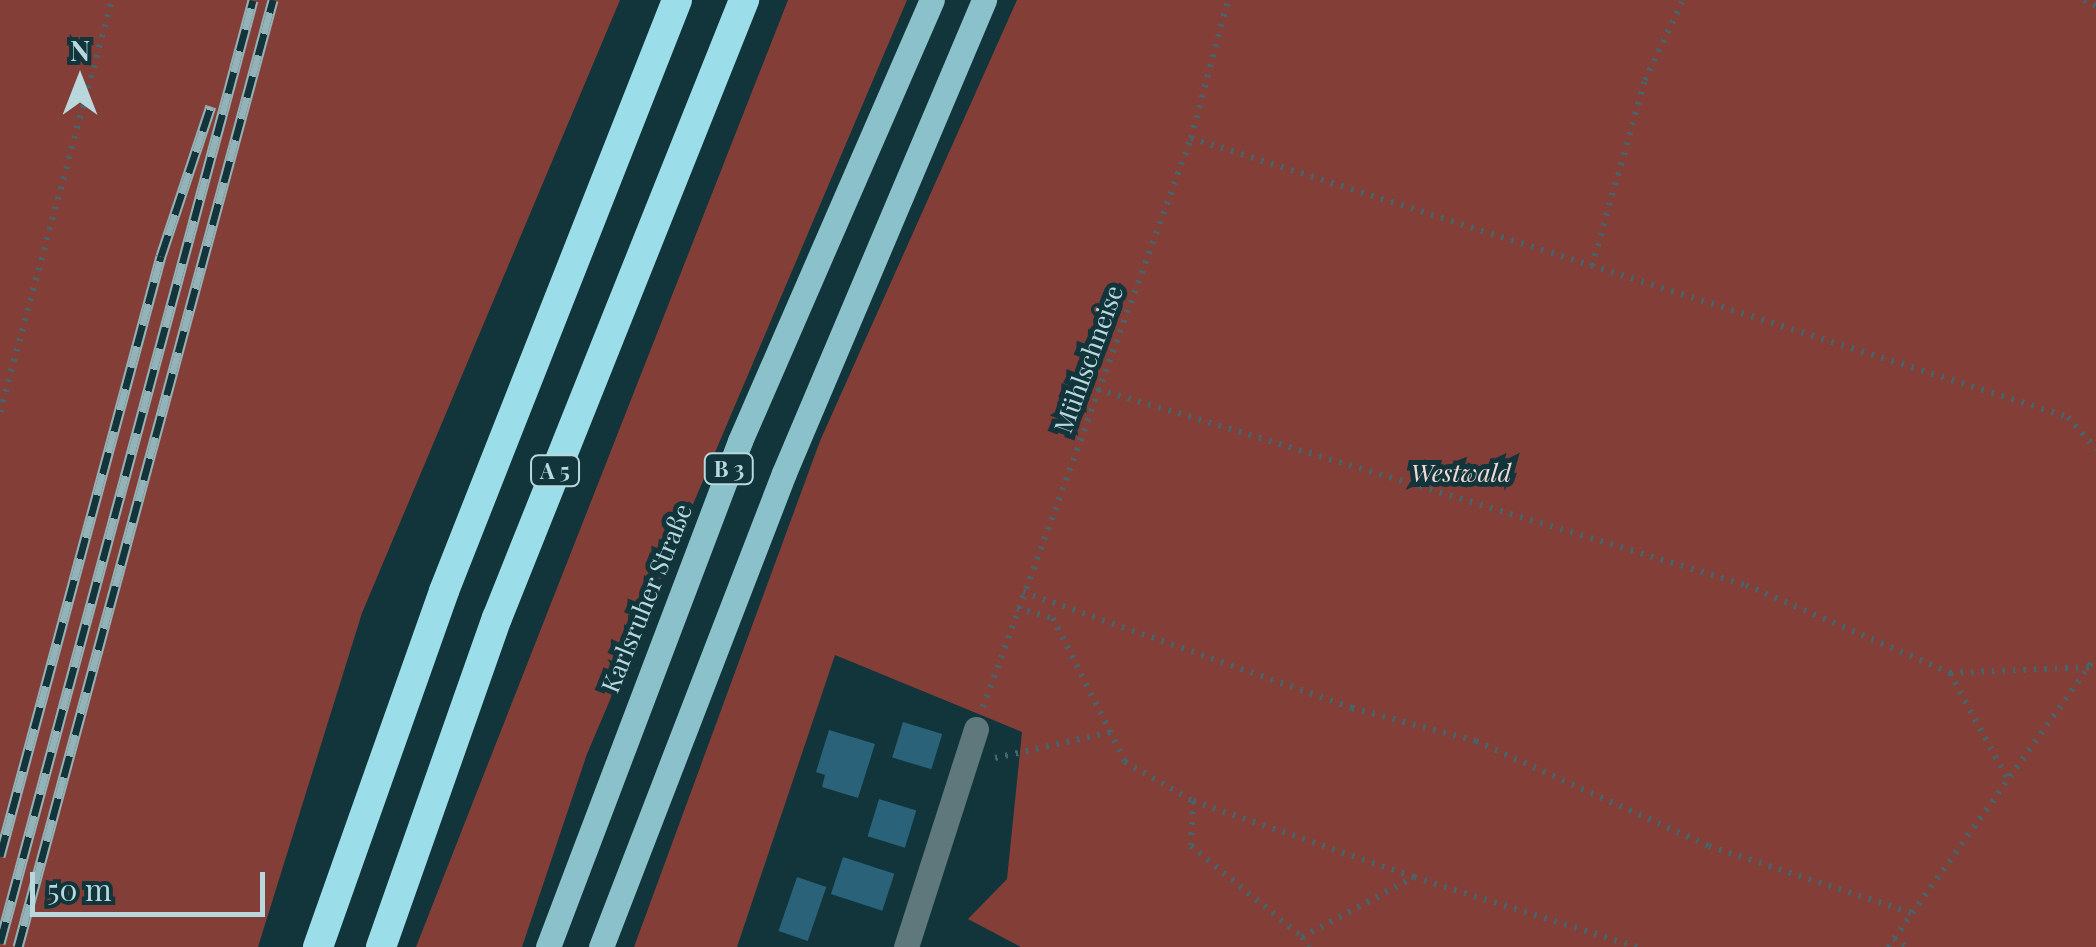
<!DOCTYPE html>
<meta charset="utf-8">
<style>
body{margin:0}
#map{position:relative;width:2096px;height:947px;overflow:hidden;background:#11353a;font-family:"Playfair Display",serif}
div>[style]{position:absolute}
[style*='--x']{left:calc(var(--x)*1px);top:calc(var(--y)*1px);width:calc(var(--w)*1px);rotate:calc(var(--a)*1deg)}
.green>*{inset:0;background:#833e37}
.building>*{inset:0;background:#2a6279;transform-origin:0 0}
.path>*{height:6px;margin-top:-3px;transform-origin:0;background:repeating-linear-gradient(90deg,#44666b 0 2.5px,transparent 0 10.5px)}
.minor>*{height:25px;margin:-12.5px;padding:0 12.5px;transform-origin:12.5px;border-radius:12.5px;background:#5e787c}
.major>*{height:25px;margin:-12.5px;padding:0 12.5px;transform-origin:12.5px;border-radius:12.5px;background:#8ac1ca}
.highway>*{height:30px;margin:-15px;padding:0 15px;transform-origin:15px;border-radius:15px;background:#9bdee9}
.rail>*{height:11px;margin-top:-5.5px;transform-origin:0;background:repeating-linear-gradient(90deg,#11353a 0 22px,#92b3b8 0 44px);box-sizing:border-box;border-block:2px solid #92b3b8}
span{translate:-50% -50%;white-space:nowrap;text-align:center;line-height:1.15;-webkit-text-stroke:10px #11353a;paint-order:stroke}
.shield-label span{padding:2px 8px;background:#11353a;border:2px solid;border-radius:8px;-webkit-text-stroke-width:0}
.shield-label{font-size:22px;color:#b8d8dd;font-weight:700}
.street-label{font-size:25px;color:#b8d8dd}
.park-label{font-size:25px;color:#f1d9d5;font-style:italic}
.north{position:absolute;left:30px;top:30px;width:100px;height:100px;-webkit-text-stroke:8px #11353a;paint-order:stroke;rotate:0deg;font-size:28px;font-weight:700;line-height:40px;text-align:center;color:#b8d8dd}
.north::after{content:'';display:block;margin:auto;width:35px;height:45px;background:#b8d8dd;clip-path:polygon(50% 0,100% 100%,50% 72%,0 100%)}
.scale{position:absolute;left:30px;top:872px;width:235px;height:45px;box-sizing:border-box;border:5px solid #b8d8dd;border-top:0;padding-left:12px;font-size:30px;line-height:35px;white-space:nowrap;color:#b8d8dd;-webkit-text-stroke:8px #11353a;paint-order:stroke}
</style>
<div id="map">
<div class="green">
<div style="clip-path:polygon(0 0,620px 0,362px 613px,258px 947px,0 947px)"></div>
<div style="clip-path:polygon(788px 0,907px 0,587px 754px,522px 947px,416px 947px)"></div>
<div style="clip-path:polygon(1017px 0,2096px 0,2096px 947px,1021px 947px,968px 919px,1007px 879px,1022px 732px,835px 655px,737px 947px,634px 947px,820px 441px)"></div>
</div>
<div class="building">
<div style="left:903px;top:722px;width:41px;height:37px;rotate:17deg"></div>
<div style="clip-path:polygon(829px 730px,875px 744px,858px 798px,822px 787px,825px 775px,816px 772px)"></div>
<div style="left:879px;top:799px;width:39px;height:39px;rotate:17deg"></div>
<div style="left:843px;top:857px;width:54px;height:39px;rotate:18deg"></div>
<div style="left:797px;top:877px;width:31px;height:57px;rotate:19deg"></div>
</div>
<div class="path">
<div style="--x:2084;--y:0;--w:13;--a:27"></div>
<div style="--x:1191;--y:138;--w:920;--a:17.65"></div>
<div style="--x:2068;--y:417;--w:43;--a:48.8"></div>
<div style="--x:1592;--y:266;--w:193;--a:-74.1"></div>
<div style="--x:1645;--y:80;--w:89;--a:-64.6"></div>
<div style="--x:1098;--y:389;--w:677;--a:16.83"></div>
<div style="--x:1746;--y:585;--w:222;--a:23.3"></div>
<div style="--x:1950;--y:673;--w:142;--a:-2.4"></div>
<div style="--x:0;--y:412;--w:427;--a:-74.8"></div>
<div style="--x:1023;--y:592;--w:349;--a:19.4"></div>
<div style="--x:1352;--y:708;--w:128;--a:14.9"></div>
<div style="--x:1476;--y:741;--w:256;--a:24.3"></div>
<div style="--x:1709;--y:846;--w:213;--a:18.3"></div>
<div style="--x:1017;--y:608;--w:37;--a:16"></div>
<div style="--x:1053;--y:618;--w:161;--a:63.4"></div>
<div style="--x:1125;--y:762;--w:78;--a:29.8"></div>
<div style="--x:1193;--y:801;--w:45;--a:92.5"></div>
<div style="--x:1191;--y:846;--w:144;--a:39.3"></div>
<div style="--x:1302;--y:937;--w:127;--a:-28.2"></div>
<div style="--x:1414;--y:877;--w:234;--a:-161"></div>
<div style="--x:1950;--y:673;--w:119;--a:61.5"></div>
<div style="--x:983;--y:707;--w:606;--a:-69.92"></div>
<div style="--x:1191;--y:138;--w:143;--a:-75"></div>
<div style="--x:995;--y:758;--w:119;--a:-12.6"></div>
<div style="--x:1414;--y:877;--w:234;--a:17.4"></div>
<div style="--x:1302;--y:937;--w:12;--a:55"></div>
<div style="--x:1894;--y:938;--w:16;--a:35"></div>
<div style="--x:1888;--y:947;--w:357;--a:-54.4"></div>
</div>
<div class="minor">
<div style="--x:906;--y:947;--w:229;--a:-72.2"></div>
</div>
<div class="major">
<div style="--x:548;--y:947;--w:541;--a:-69.22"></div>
<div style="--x:740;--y:441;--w:481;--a:-66.5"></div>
<div style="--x:601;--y:947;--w:508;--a:-68.89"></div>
<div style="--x:784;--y:473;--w:514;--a:-67.08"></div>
</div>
<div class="highway">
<div style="--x:318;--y:947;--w:378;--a:-70.5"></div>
<div style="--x:444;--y:591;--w:635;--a:-68.48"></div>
<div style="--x:381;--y:947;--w:349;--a:-70.6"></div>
<div style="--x:497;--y:618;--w:666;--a:-68.21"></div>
</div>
<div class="rail">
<div style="--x:0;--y:856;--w:621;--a:-74.98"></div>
<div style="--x:161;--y:256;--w:158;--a:-71.6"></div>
<div style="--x:0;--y:943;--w:976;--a:-74.98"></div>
<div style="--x:18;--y:947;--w:981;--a:-74.93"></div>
</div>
<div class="shield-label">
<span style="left:729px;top:469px">B 3</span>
<span style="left:555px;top:471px">A 5</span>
</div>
<div class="street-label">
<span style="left:1088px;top:359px;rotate:-70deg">Mühlschneise</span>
<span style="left:646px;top:598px;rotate:-68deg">Karlsruher Straße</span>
</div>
<div class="park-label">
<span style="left:1461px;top:472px">Westwald</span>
</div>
<div class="north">N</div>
<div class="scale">50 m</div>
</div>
